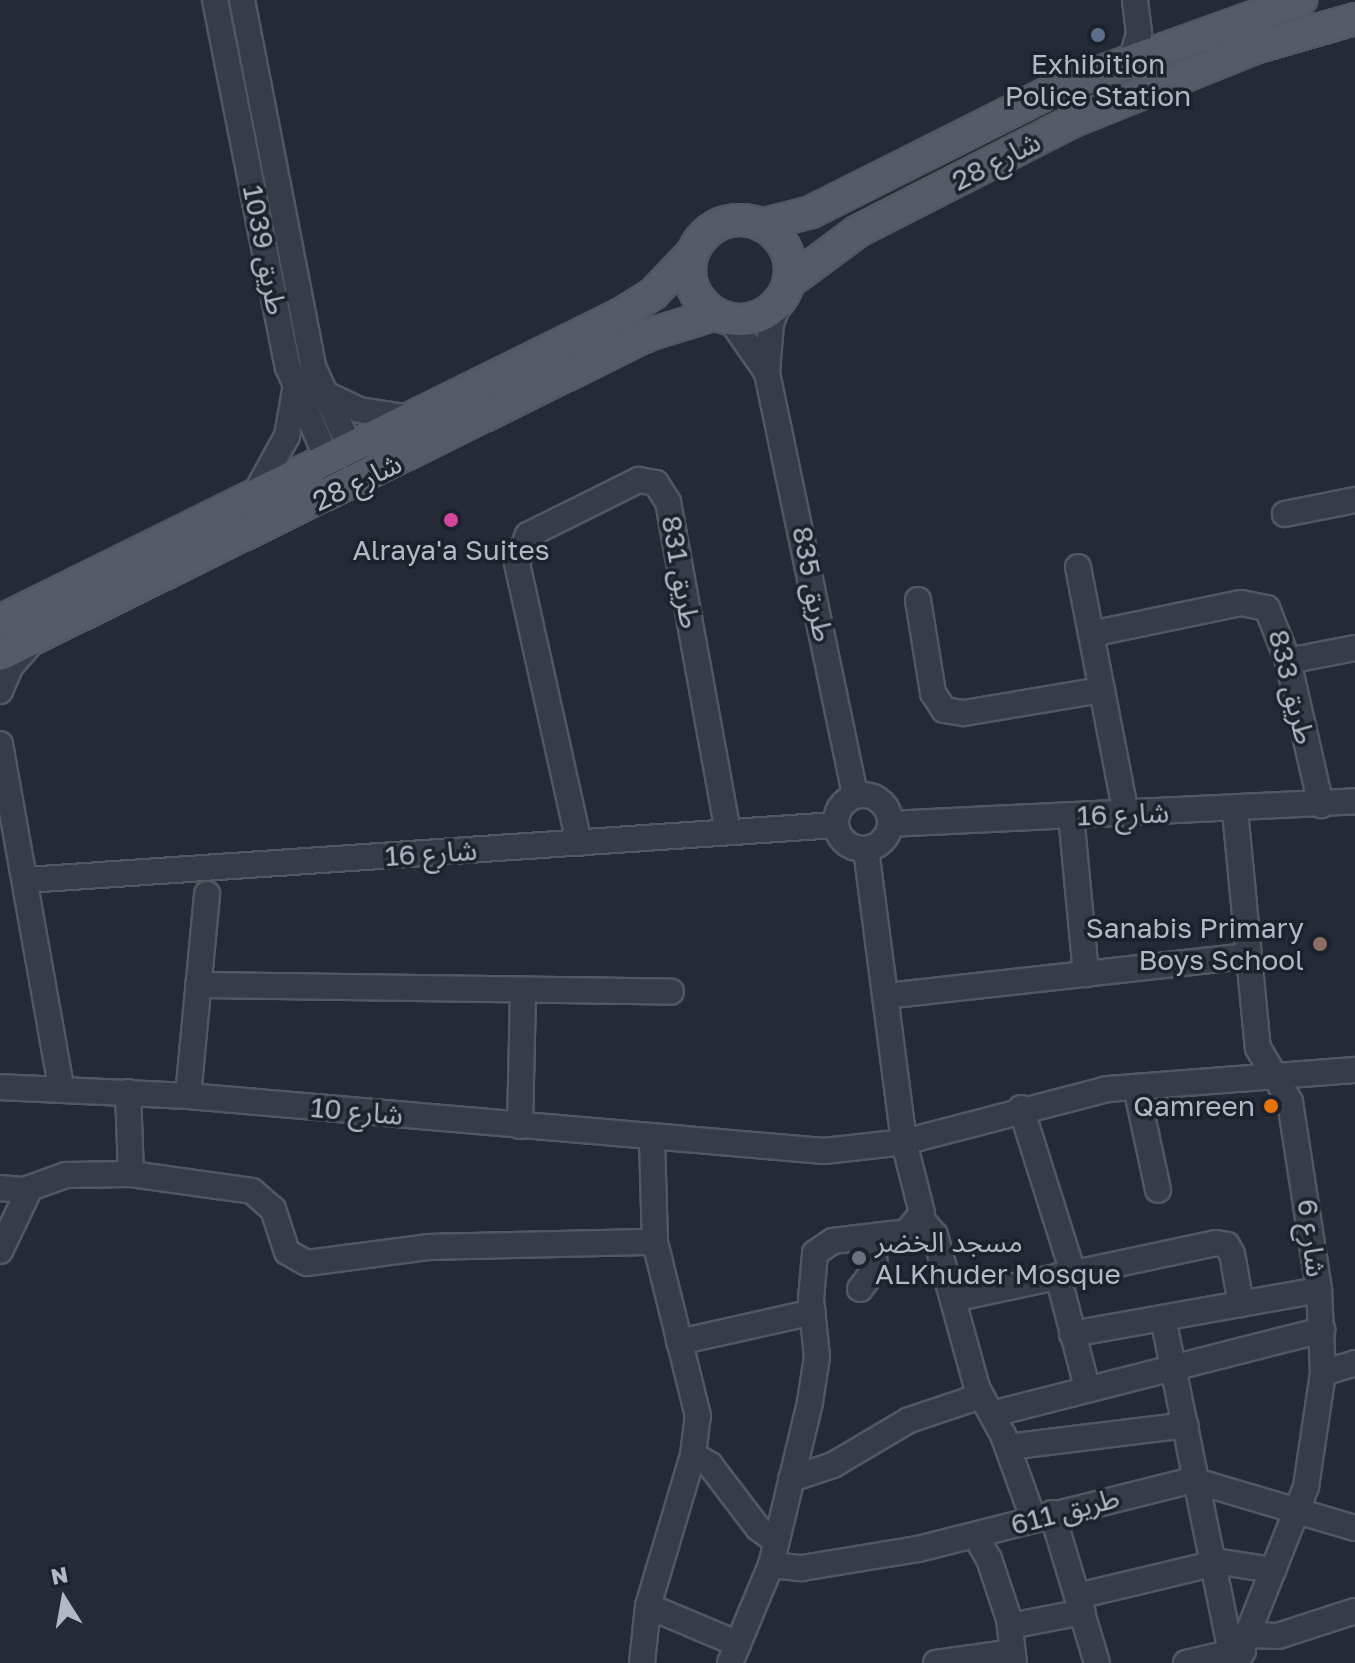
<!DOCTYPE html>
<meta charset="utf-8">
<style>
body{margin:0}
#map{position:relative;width:1355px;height:1663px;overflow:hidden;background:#242b37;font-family:"Golos Text","Noto Sans Arabic",sans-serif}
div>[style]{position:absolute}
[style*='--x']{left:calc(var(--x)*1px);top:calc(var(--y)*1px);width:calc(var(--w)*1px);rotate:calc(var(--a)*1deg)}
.roads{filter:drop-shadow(2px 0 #525862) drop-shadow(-2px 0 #525862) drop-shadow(0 2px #525862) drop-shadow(0 -2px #525862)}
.minor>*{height:24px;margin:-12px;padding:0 12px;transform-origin:12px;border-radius:12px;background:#373d48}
.minor>.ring{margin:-12px;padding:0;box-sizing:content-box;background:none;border:24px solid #373d48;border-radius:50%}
.major>*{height:30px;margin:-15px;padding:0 15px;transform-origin:15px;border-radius:15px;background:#555c67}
.major>.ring{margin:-15px;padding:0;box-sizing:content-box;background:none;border:30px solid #555c67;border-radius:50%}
.dots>*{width:22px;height:22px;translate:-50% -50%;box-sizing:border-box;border:4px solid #1c222c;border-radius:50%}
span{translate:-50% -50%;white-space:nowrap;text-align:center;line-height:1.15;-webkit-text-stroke:7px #1c222c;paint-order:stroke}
.poi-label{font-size:28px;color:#b2b8c4}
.right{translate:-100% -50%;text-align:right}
.left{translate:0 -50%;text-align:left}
.street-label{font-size:28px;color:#b2b8c4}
.north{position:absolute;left:24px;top:1559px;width:80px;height:80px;-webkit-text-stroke:6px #1c222c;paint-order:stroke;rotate:349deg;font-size:22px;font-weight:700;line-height:32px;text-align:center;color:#b2b8c4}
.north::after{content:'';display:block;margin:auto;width:28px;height:36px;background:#b2b8c4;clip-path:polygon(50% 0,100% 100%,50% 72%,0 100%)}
</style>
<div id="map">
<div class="roads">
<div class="minor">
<div style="--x:215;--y:0;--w:374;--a:78.8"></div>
<div style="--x:288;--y:367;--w:115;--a:67"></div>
<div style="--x:242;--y:0;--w:376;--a:79"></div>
<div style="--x:314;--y:369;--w:102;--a:65.2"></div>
<div style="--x:1132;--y:58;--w:26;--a:-74"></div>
<div style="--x:1139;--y:33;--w:33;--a:-97"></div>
<div style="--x:780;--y:300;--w:25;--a:111"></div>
<div style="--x:771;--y:323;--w:50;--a:94.6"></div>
<div style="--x:767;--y:373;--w:431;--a:78.2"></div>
<div style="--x:730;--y:319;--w:63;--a:55.3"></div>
<div style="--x:323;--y:393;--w:40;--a:25"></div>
<div style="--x:359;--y:410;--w:54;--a:8.6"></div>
<div style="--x:253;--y:498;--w:71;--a:-61.3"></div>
<div style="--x:287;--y:436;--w:47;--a:-80.1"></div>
<div style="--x:1285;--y:514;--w:71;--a:-11.3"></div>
<div style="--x:1078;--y:567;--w:251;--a:79"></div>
<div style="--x:918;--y:600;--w:94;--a:80.8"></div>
<div style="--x:933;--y:693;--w:20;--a:57"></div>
<div style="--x:944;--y:710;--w:20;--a:9"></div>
<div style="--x:964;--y:713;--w:140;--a:-9.5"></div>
<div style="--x:1091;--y:634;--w:153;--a:-11.7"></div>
<div style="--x:1241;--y:603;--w:26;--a:11"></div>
<div style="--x:1267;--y:608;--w:57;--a:68.4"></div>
<div style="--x:1288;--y:661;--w:148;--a:77.1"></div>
<div style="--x:1288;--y:661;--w:68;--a:-11"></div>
<div style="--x:0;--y:691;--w:26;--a:-67"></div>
<div style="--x:10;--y:667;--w:32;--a:-49"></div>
<div style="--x:0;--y:744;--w:349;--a:79.9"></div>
<div class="ring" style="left:836px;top:795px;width:30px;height:30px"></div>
<div style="--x:1235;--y:811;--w:238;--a:84.5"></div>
<div style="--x:1258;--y:1048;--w:63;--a:59.3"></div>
<div style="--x:1290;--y:1102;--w:190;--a:81.2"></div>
<div style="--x:1319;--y:1290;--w:83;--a:87.2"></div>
<div style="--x:1323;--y:1373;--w:115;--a:98.5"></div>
<div style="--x:1306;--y:1487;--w:189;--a:111.7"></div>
<div style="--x:1071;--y:815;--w:160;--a:84.6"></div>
<div style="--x:890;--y:824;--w:466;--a:-2.8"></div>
<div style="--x:579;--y:843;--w:287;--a:-102.5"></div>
<div style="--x:517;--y:563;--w:30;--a:-69"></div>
<div style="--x:528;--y:535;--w:124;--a:-26.4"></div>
<div style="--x:639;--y:480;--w:17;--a:10"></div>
<div style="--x:656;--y:483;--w:22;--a:58"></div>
<div style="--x:668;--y:502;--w:335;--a:79.7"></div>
<div style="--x:27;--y:880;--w:810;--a:-3.89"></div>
<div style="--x:198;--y:985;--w:473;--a:0.8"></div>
<div style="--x:885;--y:996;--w:365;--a:-6.3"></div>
<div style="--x:0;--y:1087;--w:188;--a:2.7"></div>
<div style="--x:188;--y:1096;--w:638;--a:4.94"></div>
<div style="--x:824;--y:1151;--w:81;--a:-6.4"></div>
<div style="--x:904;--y:1142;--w:210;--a:-14.6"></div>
<div style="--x:1107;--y:1089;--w:249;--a:-4.4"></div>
<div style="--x:1136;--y:1087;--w:105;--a:77.9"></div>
<div style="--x:128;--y:1092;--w:82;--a:87.9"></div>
<div style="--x:188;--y:1096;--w:203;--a:-84.6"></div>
<div style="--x:1021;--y:1108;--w:173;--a:72.5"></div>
<div style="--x:520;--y:1126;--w:136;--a:-88.7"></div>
<div style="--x:0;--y:1188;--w:24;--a:5"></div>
<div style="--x:24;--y:1190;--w:45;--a:-19.7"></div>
<div style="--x:66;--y:1175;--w:65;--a:-0.9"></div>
<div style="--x:131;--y:1174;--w:122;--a:8"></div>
<div style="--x:252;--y:1191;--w:28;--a:41"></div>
<div style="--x:273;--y:1209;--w:45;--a:72"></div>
<div style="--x:287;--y:1252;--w:23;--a:29"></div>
<div style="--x:307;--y:1263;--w:122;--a:-7.5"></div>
<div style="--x:428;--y:1247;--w:227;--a:-1.3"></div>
<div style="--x:921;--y:1219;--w:21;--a:49"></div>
<div style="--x:935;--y:1235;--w:159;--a:74.6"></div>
<div style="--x:977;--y:1388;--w:54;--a:61"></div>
<div style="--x:1003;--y:1435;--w:88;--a:70.1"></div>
<div style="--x:0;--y:1251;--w:70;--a:-64.5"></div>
<div style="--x:1058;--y:1276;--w:115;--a:75.4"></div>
<div style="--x:860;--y:1289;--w:25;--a:-53"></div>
<div style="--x:875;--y:1269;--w:31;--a:-94"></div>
<div style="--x:953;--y:1299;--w:269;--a:-12"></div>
<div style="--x:1216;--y:1243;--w:11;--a:10"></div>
<div style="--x:1227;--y:1245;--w:10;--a:61"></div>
<div style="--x:1232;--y:1254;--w:51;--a:79.8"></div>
<div style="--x:1163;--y:1318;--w:327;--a:78.5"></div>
<div style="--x:1228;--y:1638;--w:20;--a:41"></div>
<div style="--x:1072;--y:1334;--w:251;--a:-10.1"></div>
<div style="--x:679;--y:1342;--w:137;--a:-12.6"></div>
<div style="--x:1323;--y:1373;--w:34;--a:-17"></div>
<div style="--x:992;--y:1414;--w:341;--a:-14.3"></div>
<div style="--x:1008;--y:1447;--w:179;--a:-7"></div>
<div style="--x:693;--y:1455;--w:20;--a:30"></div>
<div style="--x:710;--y:1465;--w:79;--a:52.7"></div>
<div style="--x:758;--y:1528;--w:20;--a:37"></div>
<div style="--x:791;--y:1479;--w:44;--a:-18.4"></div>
<div style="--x:833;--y:1465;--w:88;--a:-30.6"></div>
<div style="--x:909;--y:1420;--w:76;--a:-18.4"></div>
<div style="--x:1052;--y:1513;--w:157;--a:73.3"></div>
<div style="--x:975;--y:1535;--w:28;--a:60"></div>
<div style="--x:989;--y:1559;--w:63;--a:71.6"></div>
<div style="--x:1009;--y:1619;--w:44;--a:83.5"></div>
<div style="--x:771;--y:1565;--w:31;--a:6"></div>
<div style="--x:802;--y:1568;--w:118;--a:-9.3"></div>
<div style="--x:918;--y:1549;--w:274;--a:-14.1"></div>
<div style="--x:1184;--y:1482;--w:22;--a:5"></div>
<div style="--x:1206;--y:1484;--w:155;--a:16.5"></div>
<div style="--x:1078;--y:1596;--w:147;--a:-13.4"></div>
<div style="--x:1221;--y:1562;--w:53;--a:8.7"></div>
<div style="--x:648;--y:1606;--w:98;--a:22.9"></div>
<div style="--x:1010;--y:1626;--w:74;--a:-10.9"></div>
<div style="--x:1251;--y:1635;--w:27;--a:2"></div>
<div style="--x:1278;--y:1636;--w:81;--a:-18"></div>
<div style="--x:642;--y:1663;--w:57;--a:-84"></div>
<div style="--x:648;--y:1606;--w:158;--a:-73.4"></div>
<div style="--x:693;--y:1455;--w:39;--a:-83"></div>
<div style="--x:698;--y:1416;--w:179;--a:-103.9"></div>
<div style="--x:655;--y:1242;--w:103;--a:-91.7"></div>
<div style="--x:730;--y:1663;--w:106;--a:-67.3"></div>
<div style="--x:771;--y:1565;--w:168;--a:-76.5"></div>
<div style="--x:810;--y:1402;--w:46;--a:-81.2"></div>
<div style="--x:817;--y:1357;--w:58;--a:-95.9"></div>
<div style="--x:811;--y:1299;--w:46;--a:-85"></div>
<div style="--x:815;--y:1253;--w:22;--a:-34"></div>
<div style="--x:833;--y:1241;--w:75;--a:-6.9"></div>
<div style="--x:907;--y:1232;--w:24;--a:-52"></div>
<div style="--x:922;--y:1213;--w:73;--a:-104.2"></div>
<div style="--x:904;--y:1142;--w:295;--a:-97.4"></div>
<div style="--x:936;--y:1663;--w:77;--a:-8.2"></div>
<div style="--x:1186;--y:1663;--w:39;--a:-13"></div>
<div style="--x:1224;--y:1654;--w:16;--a:7"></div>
</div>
<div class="major">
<div class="ring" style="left:690px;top:220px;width:70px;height:70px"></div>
<div style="--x:761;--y:225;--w:52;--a:-14.6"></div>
<div style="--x:811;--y:212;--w:282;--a:-26.7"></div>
<div style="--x:1063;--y:85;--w:253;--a:-19.7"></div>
<div style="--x:788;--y:283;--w:87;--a:-36.6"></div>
<div style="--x:858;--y:231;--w:239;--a:-27.1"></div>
<div style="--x:1071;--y:122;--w:201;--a:-21.9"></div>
<div style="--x:1258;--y:47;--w:101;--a:-16.1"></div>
<div style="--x:0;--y:621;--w:693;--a:-26.31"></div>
<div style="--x:621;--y:314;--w:38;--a:-32"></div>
<div style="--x:653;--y:294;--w:58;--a:-46.4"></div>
<div style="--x:0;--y:655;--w:723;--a:-26.28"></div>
<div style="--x:648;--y:335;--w:71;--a:-17.2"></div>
</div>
</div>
<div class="dots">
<div style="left:1098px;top:35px;background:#5c6f8a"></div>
<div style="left:451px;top:520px;background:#d1479c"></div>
<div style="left:1320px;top:944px;background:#8d6e63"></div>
<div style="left:1271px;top:1106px;background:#e8710a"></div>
<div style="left:859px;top:1258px;background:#6b7280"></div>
</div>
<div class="poi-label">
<span style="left:1098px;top:80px">Exhibition<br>Police Station</span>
<span style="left:451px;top:550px">Alraya'a Suites</span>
<span class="right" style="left:1304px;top:944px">Sanabis Primary<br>Boys School</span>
<span class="right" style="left:1255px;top:1106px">Qamreen</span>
<span class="left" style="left:875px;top:1258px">مسجد الخضر<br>ALKhuder Mosque</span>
</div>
<div class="street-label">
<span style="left:996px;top:161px;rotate:-27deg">شارع 28</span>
<span style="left:265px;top:250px;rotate:79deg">طريق 1039</span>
<span style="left:357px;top:482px;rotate:-26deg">شارع 28</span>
<span style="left:681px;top:572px;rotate:80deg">طريق 831</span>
<span style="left:813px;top:584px;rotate:79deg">طريق 835</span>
<span style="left:1292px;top:687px;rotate:76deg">طريق 833</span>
<span style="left:1123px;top:814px;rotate:-2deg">شارع 16</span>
<span style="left:431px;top:853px;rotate:-4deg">شارع 16</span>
<span style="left:357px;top:1111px;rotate:5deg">شارع 10</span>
<span style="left:1312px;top:1238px;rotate:83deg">شارع 6</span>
<span style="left:1065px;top:1511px;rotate:-15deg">طريق 611</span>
</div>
<div class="north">N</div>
</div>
